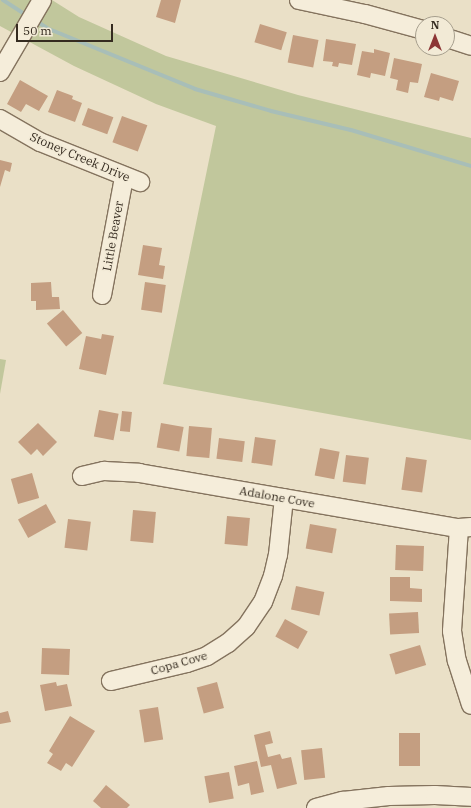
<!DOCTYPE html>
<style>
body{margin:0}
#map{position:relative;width:471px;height:808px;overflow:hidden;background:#eae0c7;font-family:"IBM Plex Serif",serif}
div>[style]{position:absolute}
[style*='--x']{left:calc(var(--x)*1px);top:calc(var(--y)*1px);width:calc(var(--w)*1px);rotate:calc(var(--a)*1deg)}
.green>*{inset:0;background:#c1c79c}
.stream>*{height:4px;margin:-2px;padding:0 2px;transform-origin:2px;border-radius:2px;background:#a8beb8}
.building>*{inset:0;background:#c49e81;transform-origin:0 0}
.roads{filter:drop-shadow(1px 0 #84735e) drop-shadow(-1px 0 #84735e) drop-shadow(0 1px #84735e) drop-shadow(0 -1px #84735e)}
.minor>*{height:18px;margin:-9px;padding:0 9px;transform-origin:9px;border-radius:9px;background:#f5edda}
span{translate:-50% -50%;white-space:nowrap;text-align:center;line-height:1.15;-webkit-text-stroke:3px #f2ead6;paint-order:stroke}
.street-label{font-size:12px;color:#352b20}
.north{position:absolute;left:415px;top:16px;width:40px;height:40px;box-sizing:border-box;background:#f2ead6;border:1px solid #a69e8d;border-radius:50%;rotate:0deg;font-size:11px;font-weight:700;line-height:16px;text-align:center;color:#352b20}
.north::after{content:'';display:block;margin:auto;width:14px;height:18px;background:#8c3535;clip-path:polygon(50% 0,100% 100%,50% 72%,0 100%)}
.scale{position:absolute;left:16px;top:24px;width:97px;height:18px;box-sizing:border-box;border:2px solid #352b20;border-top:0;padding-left:5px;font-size:12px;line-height:14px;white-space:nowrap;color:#352b20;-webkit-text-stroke:3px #f2ead6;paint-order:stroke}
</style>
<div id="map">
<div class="green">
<div style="clip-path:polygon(0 0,52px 0,79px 17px,166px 56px,298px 95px,471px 138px,471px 440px,163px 384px,216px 126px,156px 104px,74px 66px,0 26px)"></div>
<div style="clip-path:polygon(0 359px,6px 360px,0 394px)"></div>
</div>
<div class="stream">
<div style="--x:3;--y:0;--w:30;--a:33"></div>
<div style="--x:36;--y:21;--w:15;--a:32"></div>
<div style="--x:49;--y:29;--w:158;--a:22.3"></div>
<div style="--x:195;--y:89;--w:79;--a:16.1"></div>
<div style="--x:271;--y:111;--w:82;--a:13.4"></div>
<div style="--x:351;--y:130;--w:125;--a:16.7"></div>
</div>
<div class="building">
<div style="clip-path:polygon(161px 0,181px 0,175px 23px,156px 17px)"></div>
<div style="left:260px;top:24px;width:28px;height:19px;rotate:17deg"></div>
<div style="left:293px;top:35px;width:26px;height:28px;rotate:11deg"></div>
<div style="clip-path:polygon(326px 39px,356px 44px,352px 65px,339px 63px,338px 67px,332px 66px,333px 62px,323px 61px)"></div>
<div style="clip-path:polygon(374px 49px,390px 53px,385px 76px,371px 73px,370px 78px,357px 75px,362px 51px,374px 53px)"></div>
<div style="clip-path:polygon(394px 58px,422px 64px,418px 83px,410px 82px,408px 93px,396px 90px,398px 80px,390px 78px)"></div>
<div style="clip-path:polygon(431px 73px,459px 81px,453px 101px,440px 97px,439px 101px,424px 97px)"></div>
<div style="clip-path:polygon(20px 80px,48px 96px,39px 111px,26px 104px,21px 112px,7px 104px)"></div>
<div style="clip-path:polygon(57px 90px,73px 96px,72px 99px,82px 103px,75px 122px,48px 112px)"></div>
<div style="left:88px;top:108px;width:27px;height:18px;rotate:20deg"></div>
<div style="left:122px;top:116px;width:27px;height:28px;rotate:20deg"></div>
<div style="clip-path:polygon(0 160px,12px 163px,10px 172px,5px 170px,0 187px)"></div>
<div style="clip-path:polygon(143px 245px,162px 248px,159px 265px,165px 266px,163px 279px,138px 275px)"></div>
<div style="clip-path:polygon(51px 282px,52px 297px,59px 297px,60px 309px,36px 310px,36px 301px,31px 301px,31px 283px)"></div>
<div style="left:145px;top:282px;width:21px;height:28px;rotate:8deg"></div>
<div style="left:63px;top:310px;width:30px;height:21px;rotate:50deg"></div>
<div style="clip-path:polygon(102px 334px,114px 336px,106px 375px,79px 369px,86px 336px,101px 339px)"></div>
<div style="left:99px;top:410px;width:20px;height:27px;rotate:11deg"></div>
<div style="left:122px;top:411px;width:10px;height:20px;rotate:6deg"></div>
<div style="clip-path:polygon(38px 423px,57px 442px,43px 456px,37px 449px,31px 455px,18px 442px)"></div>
<div style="left:161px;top:423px;width:23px;height:25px;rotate:10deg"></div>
<div style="left:189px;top:426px;width:23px;height:30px;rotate:5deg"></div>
<div style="left:255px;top:437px;width:21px;height:26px;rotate:8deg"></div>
<div style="left:219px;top:438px;width:26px;height:21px;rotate:7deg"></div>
<div style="left:320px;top:448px;width:20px;height:28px;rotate:11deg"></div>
<div style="left:346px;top:455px;width:23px;height:27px;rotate:7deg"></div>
<div style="left:406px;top:457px;width:21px;height:33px;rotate:8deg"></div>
<div style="left:32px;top:473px;width:26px;height:22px;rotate:74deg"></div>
<div style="left:46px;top:504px;width:21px;height:32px;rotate:61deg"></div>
<div style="left:133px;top:510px;width:23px;height:31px;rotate:5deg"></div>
<div style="left:227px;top:516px;width:23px;height:28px;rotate:5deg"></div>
<div style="left:68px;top:519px;width:23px;height:29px;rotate:7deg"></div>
<div style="left:310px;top:524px;width:27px;height:25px;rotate:10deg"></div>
<div style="left:396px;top:545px;width:28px;height:25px;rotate:2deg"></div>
<div style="clip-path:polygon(390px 577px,410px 577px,410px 588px,422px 589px,422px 602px,390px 601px)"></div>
<div style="left:296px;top:586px;width:29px;height:24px;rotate:12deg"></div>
<div style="left:418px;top:612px;width:21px;height:29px;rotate:87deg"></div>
<div style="left:285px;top:619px;width:26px;height:20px;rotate:29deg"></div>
<div style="left:420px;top:645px;width:21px;height:32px;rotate:73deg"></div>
<div style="left:42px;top:648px;width:28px;height:26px;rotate:2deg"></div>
<div style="clip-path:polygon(56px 682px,57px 686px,67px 684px,72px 706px,45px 711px,40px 685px)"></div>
<div style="left:217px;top:682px;width:27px;height:21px;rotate:75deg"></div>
<div style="left:158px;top:707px;width:33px;height:19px;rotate:81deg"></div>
<div style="clip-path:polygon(8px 711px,11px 722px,0 724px,0 713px)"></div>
<div style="clip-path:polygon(70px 716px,95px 731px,72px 767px,66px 763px,61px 771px,47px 763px,53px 754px,49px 751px)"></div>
<div style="clip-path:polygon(270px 731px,273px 743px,265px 745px,268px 757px,280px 754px,282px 759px,291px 757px,297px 784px,277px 789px,271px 765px,261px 767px,254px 735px)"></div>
<div style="left:399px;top:733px;width:21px;height:33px"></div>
<div style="left:322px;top:748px;width:30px;height:21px;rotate:84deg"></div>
<div style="clip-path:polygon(257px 761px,264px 792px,251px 795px,249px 783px,238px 786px,234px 766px)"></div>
<div style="left:229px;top:772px;width:27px;height:25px;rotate:80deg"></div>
<div style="clip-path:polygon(106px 785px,130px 805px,127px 808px,101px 808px,93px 801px)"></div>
</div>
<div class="roads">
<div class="minor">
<div style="--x:299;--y:0;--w:67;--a:12"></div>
<div style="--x:365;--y:14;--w:60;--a:15.4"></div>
<div style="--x:447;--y:38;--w:25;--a:18"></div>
<div style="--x:0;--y:72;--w:83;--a:-59.7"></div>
<div style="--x:0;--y:119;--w:46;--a:29.9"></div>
<div style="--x:40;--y:142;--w:108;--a:21.8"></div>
<div style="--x:102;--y:295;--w:120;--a:-79.4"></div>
<div style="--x:82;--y:476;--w:23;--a:-13"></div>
<div style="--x:104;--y:471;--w:35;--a:3"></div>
<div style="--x:139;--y:473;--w:325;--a:9.8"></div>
<div style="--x:459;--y:528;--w:12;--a:-5"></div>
<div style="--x:459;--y:528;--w:103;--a:93.9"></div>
<div style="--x:452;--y:631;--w:30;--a:81"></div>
<div style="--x:457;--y:661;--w:46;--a:72.3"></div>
<div style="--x:111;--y:681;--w:78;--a:-13.3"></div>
<div style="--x:187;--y:663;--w:21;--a:-19"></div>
<div style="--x:207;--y:656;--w:25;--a:-32"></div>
<div style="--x:228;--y:643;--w:24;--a:-42"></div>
<div style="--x:246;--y:627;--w:30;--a:-56"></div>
<div style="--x:263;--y:602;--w:28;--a:-69"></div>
<div style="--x:273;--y:576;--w:22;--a:-77"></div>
<div style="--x:278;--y:555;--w:57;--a:-84"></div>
<div style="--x:316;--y:808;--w:28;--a:-15"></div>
<div style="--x:343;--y:801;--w:46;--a:-6.2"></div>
<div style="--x:389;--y:796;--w:46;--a:-1.2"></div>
<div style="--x:435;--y:795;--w:36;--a:3"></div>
</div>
</div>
<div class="street-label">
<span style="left:80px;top:157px;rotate:23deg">Stoney Creek Drive</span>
<span style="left:113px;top:236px;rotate:-80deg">Little Beaver</span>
<span style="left:277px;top:497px;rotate:10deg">Adalone Cove</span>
<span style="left:179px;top:663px;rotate:-16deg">Copa Cove</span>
</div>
<div class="north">N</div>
<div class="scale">50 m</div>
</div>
